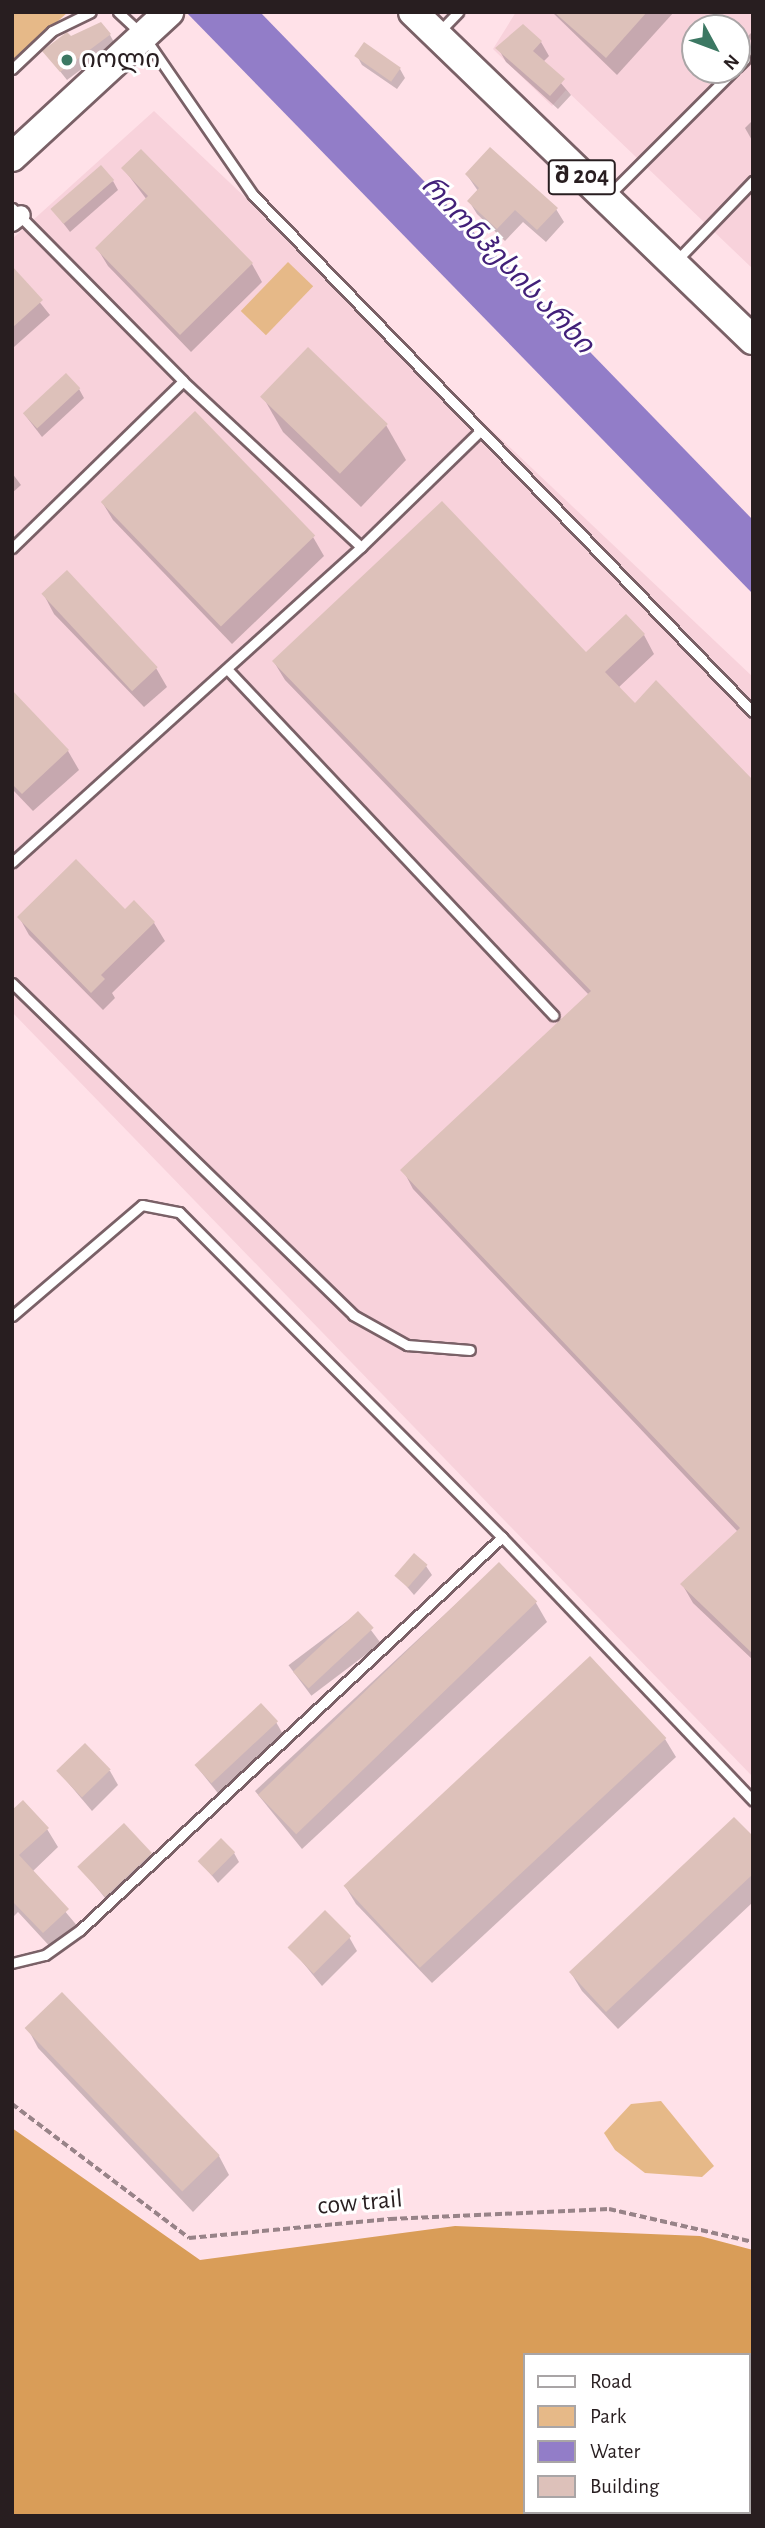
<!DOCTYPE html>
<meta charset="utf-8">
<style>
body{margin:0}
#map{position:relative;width:765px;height:2528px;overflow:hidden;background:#ffe1e8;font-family:"Alegreya Sans","Noto Sans Georgian",sans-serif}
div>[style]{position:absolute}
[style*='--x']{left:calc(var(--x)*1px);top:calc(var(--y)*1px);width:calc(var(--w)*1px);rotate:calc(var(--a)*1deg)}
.built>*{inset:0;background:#f8d2db}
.green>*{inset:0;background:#e6b988;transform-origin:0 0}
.forest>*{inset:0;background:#d99d58}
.water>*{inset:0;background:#927dc8}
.shadow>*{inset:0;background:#0003;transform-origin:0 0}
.building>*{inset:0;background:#ddc1ba;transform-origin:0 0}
.path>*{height:3.5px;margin-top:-1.75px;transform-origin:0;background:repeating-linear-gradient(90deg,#988388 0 7px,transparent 0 10.5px)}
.roads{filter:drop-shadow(2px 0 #7a6167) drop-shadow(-2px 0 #7a6167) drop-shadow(0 2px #7a6167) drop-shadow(0 -2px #7a6167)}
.lane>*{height:9px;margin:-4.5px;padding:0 4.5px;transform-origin:4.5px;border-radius:4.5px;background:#fff}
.street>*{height:18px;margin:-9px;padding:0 9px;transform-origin:9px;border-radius:9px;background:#fff}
.primary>*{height:28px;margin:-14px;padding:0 14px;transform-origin:14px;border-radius:14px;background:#fff}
.dots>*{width:19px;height:19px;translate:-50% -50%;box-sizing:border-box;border:4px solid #fff;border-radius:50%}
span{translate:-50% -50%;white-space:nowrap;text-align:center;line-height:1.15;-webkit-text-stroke:6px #fff;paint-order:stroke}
.shield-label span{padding:2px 5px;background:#fff;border:2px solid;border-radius:5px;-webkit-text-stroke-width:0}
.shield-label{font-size:24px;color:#281e20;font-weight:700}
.poi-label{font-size:26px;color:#281e20}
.left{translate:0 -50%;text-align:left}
.street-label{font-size:26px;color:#281e20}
.water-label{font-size:28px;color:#422079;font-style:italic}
.frame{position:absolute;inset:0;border:14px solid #281e20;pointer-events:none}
.legend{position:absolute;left:523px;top:2353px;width:228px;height:161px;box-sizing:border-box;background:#fff;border:2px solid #a9a5a6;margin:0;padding:9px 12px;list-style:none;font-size:21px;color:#281e20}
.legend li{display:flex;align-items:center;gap:14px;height:35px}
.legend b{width:35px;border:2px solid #a9a5a6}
.north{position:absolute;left:681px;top:14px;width:70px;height:70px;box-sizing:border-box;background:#fff;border:2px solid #a9a5a6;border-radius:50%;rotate:131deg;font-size:19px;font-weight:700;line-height:28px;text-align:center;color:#281e20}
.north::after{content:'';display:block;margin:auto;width:24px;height:32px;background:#3c7863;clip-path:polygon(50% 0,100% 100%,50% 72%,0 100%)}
</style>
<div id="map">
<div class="built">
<div style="clip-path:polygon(evenodd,516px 12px,753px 12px,753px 269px,566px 90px,552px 106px,493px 49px,516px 12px,695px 28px,737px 28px,737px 70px,695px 70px,695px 28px)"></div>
<div style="clip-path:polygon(154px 111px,753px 677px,753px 1777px,12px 1012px,12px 239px)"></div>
</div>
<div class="green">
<div style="clip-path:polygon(12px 12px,68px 12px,12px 63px)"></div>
<div style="left:288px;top:262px;width:35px;height:68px;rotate:44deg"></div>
<div style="clip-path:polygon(661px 2101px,714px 2166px,702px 2177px,645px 2173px,615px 2150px,604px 2133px,631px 2104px)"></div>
</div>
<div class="forest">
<div style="clip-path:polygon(evenodd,12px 2128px,200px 2260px,455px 2226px,700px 2236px,753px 2250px,753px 2516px,12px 2516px,12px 2128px,525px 2355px,749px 2355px,749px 2512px,525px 2512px,525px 2355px)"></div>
</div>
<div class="water">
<div style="clip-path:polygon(186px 12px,260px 12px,753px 520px,753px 594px)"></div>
</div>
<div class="shadow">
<div style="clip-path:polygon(552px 12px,674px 12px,617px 75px)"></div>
<div style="clip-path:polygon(753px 31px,753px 44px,748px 36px)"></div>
<div style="clip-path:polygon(66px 34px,70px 38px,110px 35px,115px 44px,67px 80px,44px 51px)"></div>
<div style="clip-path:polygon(541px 42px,549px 56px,543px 62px,571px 95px,558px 109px,506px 62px,498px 48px)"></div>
<div style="clip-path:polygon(357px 56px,400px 69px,405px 78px,397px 89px,362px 65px)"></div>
<div style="clip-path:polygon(753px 120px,753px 142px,745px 128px)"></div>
<div style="clip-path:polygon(123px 168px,252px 264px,262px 282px,191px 352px,108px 266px,97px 248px,147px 200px)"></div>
<div style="clip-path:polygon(467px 175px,556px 209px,564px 222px,546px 242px,523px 222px,505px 241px,477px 214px,469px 201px,478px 191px)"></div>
<div style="clip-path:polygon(113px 181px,118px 190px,70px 232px,53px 210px)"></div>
<div style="clip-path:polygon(12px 268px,50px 315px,14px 347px,12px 345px)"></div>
<div style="clip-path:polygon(79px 389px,84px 398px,42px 437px,25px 415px)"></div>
<div style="clip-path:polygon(263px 397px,386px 425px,406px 460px,361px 507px,283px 432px)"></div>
<div style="clip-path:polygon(12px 473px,21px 485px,12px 493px)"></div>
<div style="clip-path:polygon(102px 502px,313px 537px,324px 556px,232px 644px,113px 520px)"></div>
<div style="clip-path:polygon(44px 595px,156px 668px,167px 687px,144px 707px,54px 614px)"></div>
<div style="clip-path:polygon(644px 635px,654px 654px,618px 688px,635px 706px,753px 782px,753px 1660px,693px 1603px,682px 1584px,738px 1532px,413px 1189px,403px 1170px,589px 995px,285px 680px,274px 662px,586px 655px)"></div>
<div style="clip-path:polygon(12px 692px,68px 751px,79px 770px,33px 811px,12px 789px)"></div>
<div style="clip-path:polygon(125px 911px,154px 923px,165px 941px,112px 993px,115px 998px,103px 1010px,29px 935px,19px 917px)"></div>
<div style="clip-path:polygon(499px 1564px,536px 1603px,547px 1622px,302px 1849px,255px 1791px)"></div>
<div style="clip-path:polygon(426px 1566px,432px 1575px,414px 1595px,397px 1575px)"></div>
<div style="left:358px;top:1613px;width:38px;height:87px;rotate:53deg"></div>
<div style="clip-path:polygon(276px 1722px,284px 1736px,221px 1797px,197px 1767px)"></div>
<div style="clip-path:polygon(665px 1739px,676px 1757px,432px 1983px,356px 1904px,345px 1886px)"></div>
<div style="clip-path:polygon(110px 1771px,118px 1785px,92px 1811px,59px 1772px)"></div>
<div style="clip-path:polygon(12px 1812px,47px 1829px,58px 1847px,32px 1872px,79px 1928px,54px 1951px,18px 1912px,12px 1918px)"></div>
<div style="clip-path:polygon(753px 1839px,753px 1902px,618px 2029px,582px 1991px,571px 1973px)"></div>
<div style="clip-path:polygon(234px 1853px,239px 1862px,218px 1883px,200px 1861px)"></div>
<div style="clip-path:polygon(150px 1854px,158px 1868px,114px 1909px,80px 1867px)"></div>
<div style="clip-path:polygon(349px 1937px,357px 1951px,322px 1986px,290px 1947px)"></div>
<div style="clip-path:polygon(28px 2029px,219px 2156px,229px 2175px,193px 2212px,38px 2048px)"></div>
</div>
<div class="building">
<div style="clip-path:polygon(554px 12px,647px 12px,606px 58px)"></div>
<div style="clip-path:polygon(101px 22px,111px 34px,60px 72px,42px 51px,67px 32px,71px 36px)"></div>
<div style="clip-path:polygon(523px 24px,542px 41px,533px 51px,565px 79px,550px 96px,495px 48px)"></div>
<div style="left:364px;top:42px;width:45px;height:17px;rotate:35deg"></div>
<div style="clip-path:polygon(490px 147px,558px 208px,537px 230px,515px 210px,497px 229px,467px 201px,479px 188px,465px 174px)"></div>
<div style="clip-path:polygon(141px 149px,253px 263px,180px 335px,95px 248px,148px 196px,121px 168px)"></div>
<div style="left:101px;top:165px;width:20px;height:67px;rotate:49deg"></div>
<div style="clip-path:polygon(12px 266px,43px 300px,12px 328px)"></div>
<div style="left:308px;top:347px;width:111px;height:69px;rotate:44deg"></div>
<div style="left:66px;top:373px;width:21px;height:59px;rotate:47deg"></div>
<div style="left:195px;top:411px;width:173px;height:131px;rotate:46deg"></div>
<div style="clip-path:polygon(442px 501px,586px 652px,626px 614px,645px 634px,605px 672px,635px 703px,656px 680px,753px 780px,753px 1654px,680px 1584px,740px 1528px,400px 1170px,591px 991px,272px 661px)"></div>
<div style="left:67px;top:570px;width:133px;height:35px;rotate:47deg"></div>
<div style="clip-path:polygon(12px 690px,69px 750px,22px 794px,12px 784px)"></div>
<div style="clip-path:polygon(76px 859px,125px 909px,134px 900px,155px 922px,101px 975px,105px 979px,91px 993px,17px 917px)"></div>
<div style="left:414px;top:1553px;width:18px;height:30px;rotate:41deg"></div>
<div style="left:499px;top:1562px;width:55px;height:335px;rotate:46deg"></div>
<div style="left:358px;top:1611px;width:23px;height:89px;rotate:47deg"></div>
<div style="left:590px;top:1656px;width:112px;height:337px;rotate:47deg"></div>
<div style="left:261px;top:1703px;width:25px;height:91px;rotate:47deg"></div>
<div style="left:85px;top:1743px;width:37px;height:40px;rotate:46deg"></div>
<div style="clip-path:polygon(23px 1800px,49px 1828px,19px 1855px,69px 1909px,43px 1933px,12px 1901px,12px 1810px)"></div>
<div style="clip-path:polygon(734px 1817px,753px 1836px,753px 1874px,606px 2012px,569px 1972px)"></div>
<div style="left:124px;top:1823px;width:41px;height:64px;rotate:47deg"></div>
<div style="left:221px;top:1838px;width:20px;height:33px;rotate:45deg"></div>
<div style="left:325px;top:1910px;width:37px;height:53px;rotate:45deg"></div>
<div style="left:62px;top:1992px;width:227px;height:52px;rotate:46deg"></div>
</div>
<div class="path">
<div style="--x:12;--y:2104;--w:222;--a:37.1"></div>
<div style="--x:189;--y:2238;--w:202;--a:-5.4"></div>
<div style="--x:390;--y:2219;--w:219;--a:-2.6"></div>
<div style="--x:609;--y:2209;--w:148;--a:12.9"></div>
</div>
<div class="roads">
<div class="lane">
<div style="--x:118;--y:12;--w:34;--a:43"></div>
<div style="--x:143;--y:35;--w:194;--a:55.5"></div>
<div style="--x:253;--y:195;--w:719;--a:45.96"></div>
<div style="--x:438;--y:33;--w:29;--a:-46"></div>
<div style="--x:737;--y:67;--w:11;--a:-45"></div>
<div style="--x:12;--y:69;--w:55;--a:-43.5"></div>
<div style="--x:52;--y:31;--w:43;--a:-26"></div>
<div style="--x:609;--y:195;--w:177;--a:-45"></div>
<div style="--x:12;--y:208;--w:243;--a:45.3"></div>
<div style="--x:183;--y:381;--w:243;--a:43"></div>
<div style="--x:361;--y:547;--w:470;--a:137.9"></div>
<div style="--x:677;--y:260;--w:110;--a:-46.1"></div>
<div style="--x:361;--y:547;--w:166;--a:-44.3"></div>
<div style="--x:12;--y:548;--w:239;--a:-44.3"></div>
<div style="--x:229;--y:671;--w:473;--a:46.7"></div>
<div style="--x:12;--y:983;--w:476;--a:44.2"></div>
<div style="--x:353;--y:1315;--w:62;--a:29.1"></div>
<div style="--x:407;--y:1345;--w:63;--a:4.5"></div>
<div style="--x:12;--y:1316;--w:171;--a:-40.5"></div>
<div style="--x:142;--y:1205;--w:38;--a:11"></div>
<div style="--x:179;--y:1212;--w:458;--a:45.2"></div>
<div style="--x:502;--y:1537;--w:364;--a:46.4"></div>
<div style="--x:12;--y:1963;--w:34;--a:-14"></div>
<div style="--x:45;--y:1955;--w:43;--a:-35.5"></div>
<div style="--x:80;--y:1930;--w:577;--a:-42.96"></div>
</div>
<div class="street">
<div style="--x:12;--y:222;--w:11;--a:-38"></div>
</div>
<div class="primary">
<div style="--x:413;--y:12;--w:472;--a:44"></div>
<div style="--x:12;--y:157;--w:214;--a:-42.7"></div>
</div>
</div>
<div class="dots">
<div style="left:67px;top:60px;background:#3c7863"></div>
</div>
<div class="shield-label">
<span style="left:582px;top:177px">შ 204</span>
</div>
<div class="poi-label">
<span class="left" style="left:81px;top:60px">იოლი</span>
</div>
<div class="street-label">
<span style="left:360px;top:2203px;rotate:-5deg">cow trail</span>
</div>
<div class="water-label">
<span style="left:507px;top:265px;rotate:46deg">რიონჰესის არხი</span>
</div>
<div class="frame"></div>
<ul class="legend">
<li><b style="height:9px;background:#fff"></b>Road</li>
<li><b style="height:19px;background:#e6b988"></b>Park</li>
<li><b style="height:19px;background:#927dc8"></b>Water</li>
<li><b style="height:19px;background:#ddc1ba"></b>Building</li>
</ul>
<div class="north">N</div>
</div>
